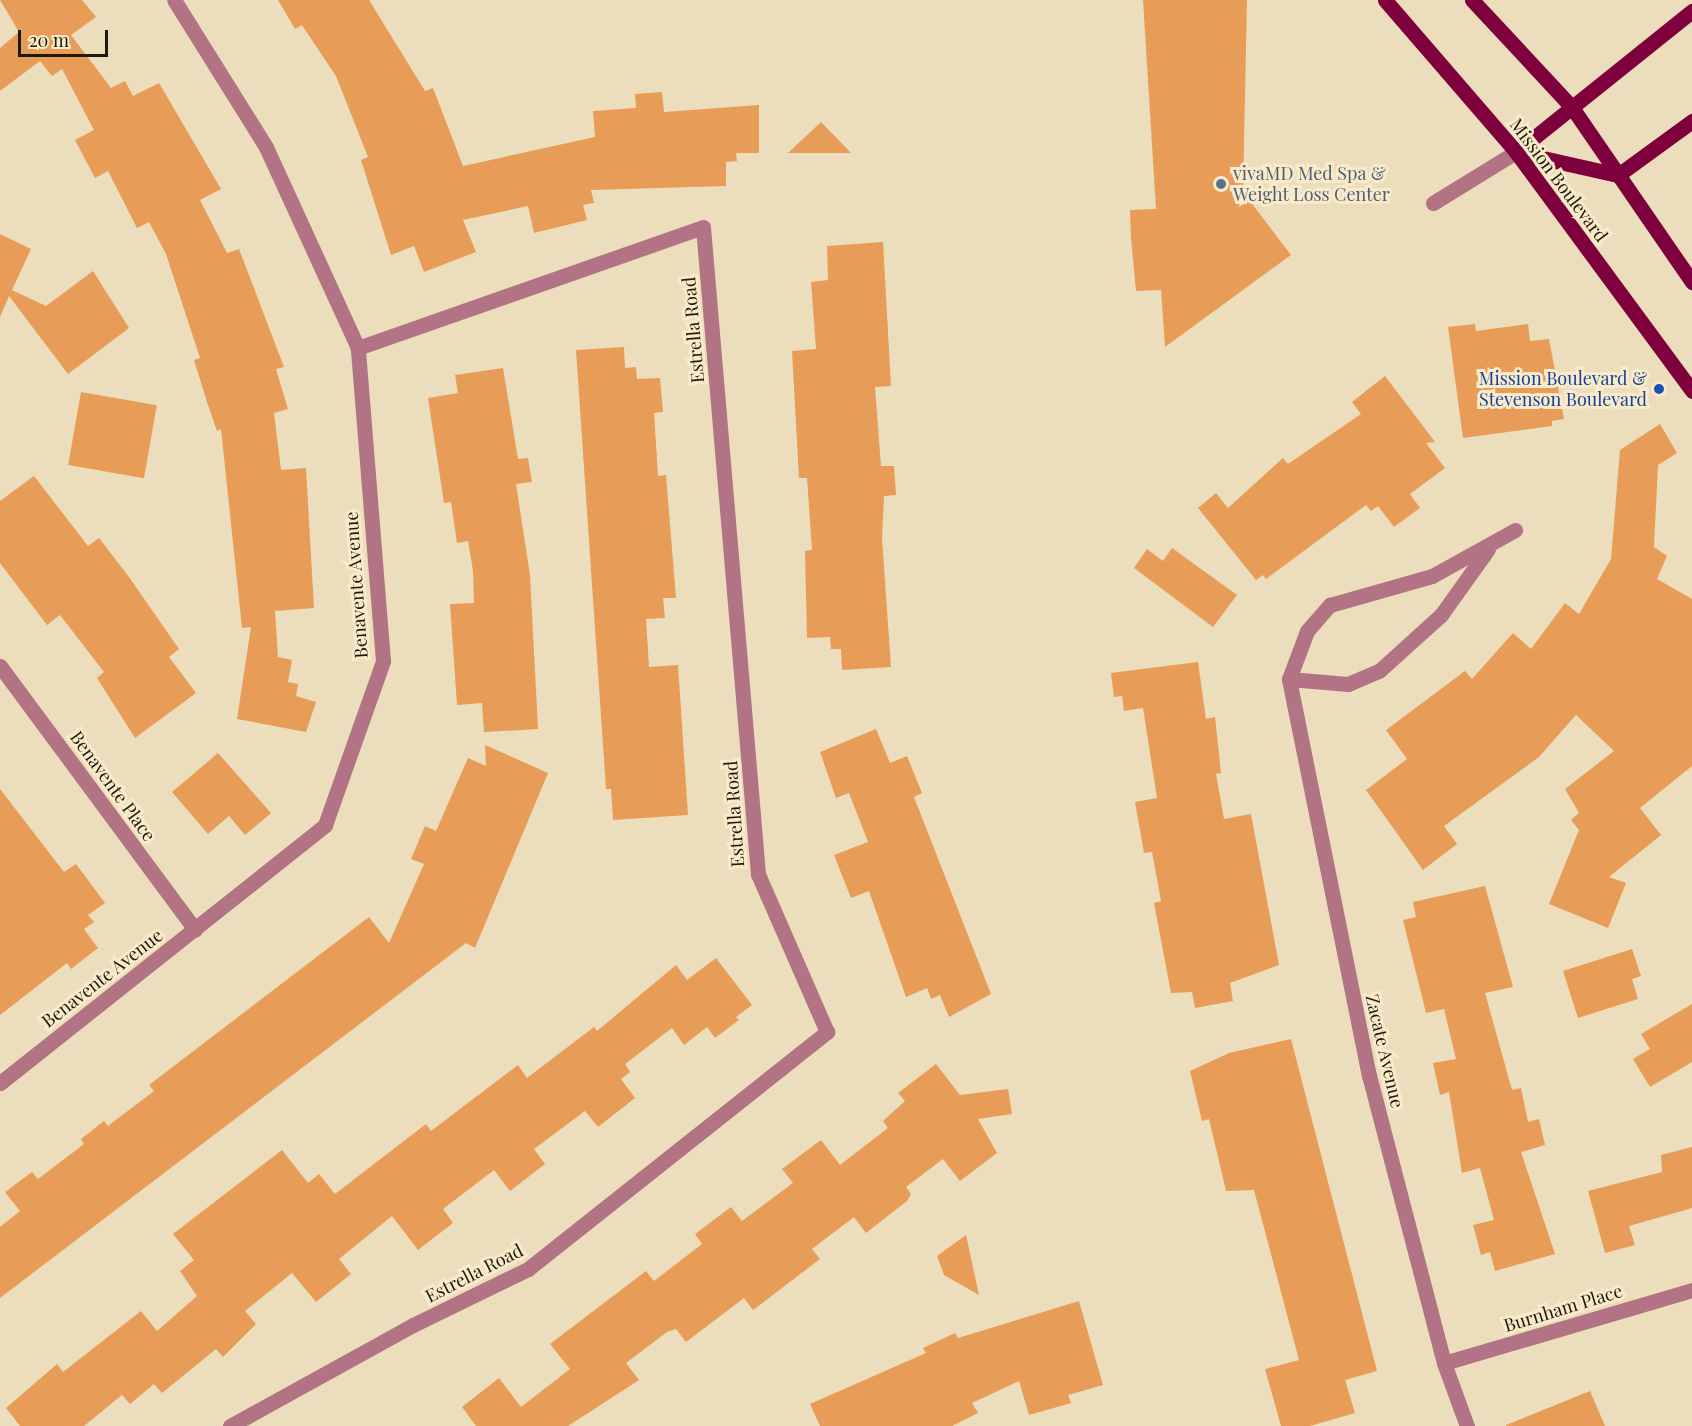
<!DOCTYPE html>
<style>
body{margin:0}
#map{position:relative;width:1692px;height:1426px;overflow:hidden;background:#ecddbc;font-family:"Playfair Display",serif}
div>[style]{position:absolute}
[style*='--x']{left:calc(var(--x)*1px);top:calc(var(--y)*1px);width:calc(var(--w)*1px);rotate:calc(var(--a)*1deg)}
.building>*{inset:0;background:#e79d57;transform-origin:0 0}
.minor>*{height:15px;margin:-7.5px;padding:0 7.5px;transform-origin:7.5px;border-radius:7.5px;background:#b27384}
.major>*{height:15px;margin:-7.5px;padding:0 7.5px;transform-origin:7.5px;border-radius:7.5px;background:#7e003d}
.dots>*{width:16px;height:16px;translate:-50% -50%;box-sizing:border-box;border:3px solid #f9eac9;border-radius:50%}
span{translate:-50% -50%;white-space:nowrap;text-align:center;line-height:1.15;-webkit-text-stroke:6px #f9eac9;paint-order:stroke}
.service-label{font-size:18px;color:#4e5e75}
.left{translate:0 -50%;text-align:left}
.street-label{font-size:18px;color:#1e190d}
.transit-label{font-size:18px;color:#164399}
.right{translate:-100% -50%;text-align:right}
.scale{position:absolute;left:18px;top:30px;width:90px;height:27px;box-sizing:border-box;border:3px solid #1e190d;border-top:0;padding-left:8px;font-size:18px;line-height:21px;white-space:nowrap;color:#1e190d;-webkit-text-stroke:4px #f9eac9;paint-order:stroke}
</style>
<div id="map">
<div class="building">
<div style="clip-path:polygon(0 0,82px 0,96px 17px,71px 35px,111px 88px,125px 81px,133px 96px,159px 83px,221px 189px,200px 200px,227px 253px,239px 249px,284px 367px,276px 369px,288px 409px,274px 413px,281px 470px,306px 468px,314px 608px,275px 611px,278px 657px,292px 660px,288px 682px,298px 684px,296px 696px,316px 702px,306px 732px,237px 719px,251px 627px,242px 628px,221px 429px,217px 431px,207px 402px,194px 360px,200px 358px,166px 254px,149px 222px,137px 228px,108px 171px,95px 178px,75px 140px,94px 130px,62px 69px,52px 76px,40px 61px,0 91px,0 48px,19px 32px)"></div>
<div style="clip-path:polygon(278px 0,369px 0,425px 91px,433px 88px,463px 166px,595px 137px,593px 111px,636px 108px,635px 94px,662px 92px,664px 112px,759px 105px,759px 153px,736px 153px,737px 161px,726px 162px,726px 186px,591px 190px,594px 203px,583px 205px,587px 220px,534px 233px,528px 206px,463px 220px,476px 252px,424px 272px,414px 246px,391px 255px,361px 160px,368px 157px,336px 76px,302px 25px,295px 29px)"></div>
<div style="clip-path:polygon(1143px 0,1247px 0,1243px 192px,1291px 255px,1165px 347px,1161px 290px,1136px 291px,1131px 238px,1130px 210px,1156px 209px)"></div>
<div style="clip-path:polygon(821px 122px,851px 153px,788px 153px)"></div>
<div style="clip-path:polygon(0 234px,31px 249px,12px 290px,46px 306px,93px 271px,129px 328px,68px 374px,9px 296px,0 317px)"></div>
<div style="clip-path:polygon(883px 242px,891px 386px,875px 387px,881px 466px,894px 466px,896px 495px,884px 496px,882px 538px,891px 667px,842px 670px,841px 649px,831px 649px,830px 637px,807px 638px,805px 551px,812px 550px,807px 478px,799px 478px,792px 351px,816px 349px,811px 282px,828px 280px,827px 246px)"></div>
<div style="clip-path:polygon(1475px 324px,1476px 331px,1528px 324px,1530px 341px,1549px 339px,1564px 419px,1552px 421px,1552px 426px,1463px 438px,1448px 327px)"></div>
<div style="clip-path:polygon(624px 347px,625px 368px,636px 367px,637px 379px,660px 378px,663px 412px,654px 413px,658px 476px,666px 475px,676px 598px,663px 598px,665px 618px,646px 619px,649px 667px,678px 665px,688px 815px,613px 820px,611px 789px,606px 789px,576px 350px)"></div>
<div style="clip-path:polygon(503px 368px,518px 459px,528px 458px,532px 482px,516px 484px,530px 575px,538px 729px,484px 732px,482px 703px,457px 705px,450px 604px,474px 603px,473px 571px,468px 541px,457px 543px,451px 502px,444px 503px,428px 398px,458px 393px,455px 375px)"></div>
<div style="clip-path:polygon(1385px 376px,1435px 442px,1426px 443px,1445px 468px,1410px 494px,1420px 508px,1394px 527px,1378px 506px,1371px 511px,1366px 505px,1266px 579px,1263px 575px,1256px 580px,1198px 508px,1216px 493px,1228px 508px,1283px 458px,1288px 464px,1361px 414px,1352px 402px)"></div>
<div style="left:81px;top:392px;width:77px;height:74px;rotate:10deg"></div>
<div style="clip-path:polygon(1660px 424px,1677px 453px,1658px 465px,1654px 547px,1667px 556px,1657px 579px,1692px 599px,1692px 766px,1640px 808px,1661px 835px,1609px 877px,1626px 883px,1608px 928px,1549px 904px,1579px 830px,1571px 820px,1579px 813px,1565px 789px,1614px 751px,1576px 715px,1539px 757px,1444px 826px,1457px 844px,1423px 870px,1366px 790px,1407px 759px,1386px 730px,1465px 671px,1472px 679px,1513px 633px,1531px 649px,1565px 603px,1579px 614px,1611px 559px,1620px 450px)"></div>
<div style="clip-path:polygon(34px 476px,88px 546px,99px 538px,129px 577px,179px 649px,169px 657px,196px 693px,135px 738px,97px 678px,104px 672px,60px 615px,47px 625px,0 563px,0 501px)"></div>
<div style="clip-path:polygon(1172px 548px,1237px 595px,1213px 627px,1134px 568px,1147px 549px,1163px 561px)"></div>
<div style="clip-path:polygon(1198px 662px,1206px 719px,1215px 717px,1221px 773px,1216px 774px,1224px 819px,1251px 814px,1279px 965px,1230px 983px,1233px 1001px,1195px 1008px,1192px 992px,1171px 993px,1154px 903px,1161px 901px,1152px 852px,1144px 853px,1135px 802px,1157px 798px,1143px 708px,1124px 711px,1122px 696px,1114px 697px,1111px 673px)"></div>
<div style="clip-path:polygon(876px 729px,890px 763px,907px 756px,922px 793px,914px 797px,991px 994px,949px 1017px,940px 995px,931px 999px,927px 988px,906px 997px,869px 891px,851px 898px,834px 855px,868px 842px,849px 793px,836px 798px,820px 752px)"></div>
<div style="clip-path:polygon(485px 745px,548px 773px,475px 948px,466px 943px,0 1298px,0 1227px,20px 1211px,5px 1192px,32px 1172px,38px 1179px,84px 1144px,81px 1139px,104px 1121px,108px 1126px,154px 1091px,149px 1085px,369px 917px,389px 943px,424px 864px,411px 859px,425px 826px,436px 831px,468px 758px,486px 766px)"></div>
<div style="clip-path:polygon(218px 753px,271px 813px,245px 835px,229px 816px,208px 834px,172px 792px)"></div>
<div style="clip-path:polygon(0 789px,64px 872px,76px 864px,105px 903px,88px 915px,94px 922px,84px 929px,98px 948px,71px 969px,67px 963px,0 1015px)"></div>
<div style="clip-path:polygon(1485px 886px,1513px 987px,1485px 993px,1512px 1090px,1521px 1088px,1528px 1122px,1539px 1119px,1545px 1145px,1521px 1152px,1555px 1254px,1495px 1271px,1490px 1252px,1481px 1255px,1473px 1225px,1494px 1220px,1480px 1168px,1462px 1173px,1449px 1092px,1440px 1095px,1433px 1063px,1456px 1059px,1444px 1009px,1426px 1013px,1403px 920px,1416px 917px,1413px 902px)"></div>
<div style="clip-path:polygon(1632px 949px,1641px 976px,1632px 979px,1638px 999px,1578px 1018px,1563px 971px)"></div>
<div style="clip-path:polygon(716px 958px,752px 1005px,736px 1017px,739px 1020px,715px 1038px,707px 1027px,684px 1045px,672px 1028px,625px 1064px,630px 1072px,621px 1079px,635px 1098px,598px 1127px,585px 1111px,534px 1149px,545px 1164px,510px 1191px,494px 1170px,443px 1209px,453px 1223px,418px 1250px,392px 1216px,339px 1259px,351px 1274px,316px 1302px,292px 1273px,245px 1311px,256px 1324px,223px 1357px,216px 1349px,162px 1393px,154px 1384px,130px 1404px,122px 1395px,84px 1426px,20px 1426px,6px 1408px,57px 1364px,63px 1372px,141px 1311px,157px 1331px,197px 1296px,180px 1271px,194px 1260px,173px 1234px,282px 1150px,308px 1183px,319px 1174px,335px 1194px,426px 1124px,431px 1131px,518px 1065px,527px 1078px,594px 1027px,597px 1031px,676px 965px,687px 980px)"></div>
<div style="clip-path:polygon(1692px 1004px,1692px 1062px,1650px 1087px,1633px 1059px,1650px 1049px,1641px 1034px)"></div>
<div style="clip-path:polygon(1291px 1039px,1377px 1371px,1345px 1380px,1355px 1413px,1310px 1426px,1281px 1426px,1265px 1369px,1299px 1360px,1254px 1190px,1226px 1191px,1209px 1119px,1202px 1121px,1190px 1071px,1229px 1053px)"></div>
<div style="clip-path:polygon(936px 1064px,960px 1095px,1008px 1089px,1012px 1114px,978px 1119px,997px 1153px,960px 1181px,943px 1159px,906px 1187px,911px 1194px,907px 1201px,866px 1233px,854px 1217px,812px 1249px,820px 1259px,753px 1310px,744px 1298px,686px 1342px,676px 1329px,667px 1332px,626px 1363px,639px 1380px,568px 1426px,476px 1426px,462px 1407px,499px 1378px,521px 1407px,570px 1369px,550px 1344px,646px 1271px,654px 1281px,702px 1244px,695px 1234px,731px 1207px,742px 1221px,793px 1183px,782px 1169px,821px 1140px,840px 1165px,888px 1128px,883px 1121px,905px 1101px,898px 1093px)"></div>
<div style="clip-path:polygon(1692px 1147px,1692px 1208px,1629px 1226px,1635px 1245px,1605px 1253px,1588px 1191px,1662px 1172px,1661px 1155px)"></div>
<div style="clip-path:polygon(966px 1235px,979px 1295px,944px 1275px,937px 1256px)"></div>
<div style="clip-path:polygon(1079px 1301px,1103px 1385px,1068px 1395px,1071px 1403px,1029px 1415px,1019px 1381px,972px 1403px,978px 1413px,952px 1426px,820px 1426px,810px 1404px,926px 1353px,923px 1348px,955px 1333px,958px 1338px)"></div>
<div style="clip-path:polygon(1590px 1391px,1605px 1426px,1506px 1426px,1506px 1425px)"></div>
</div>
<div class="minor">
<div style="--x:1433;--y:203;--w:97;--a:-31.6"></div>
<div style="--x:0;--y:666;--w:328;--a:53.5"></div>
<div style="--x:1289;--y:679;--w:59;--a:4.8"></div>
<div style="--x:1348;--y:684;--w:34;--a:-23"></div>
<div style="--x:1379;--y:671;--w:84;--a:-42.1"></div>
<div style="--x:1441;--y:615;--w:81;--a:-54.5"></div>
<div style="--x:0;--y:1083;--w:415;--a:-38.4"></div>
<div style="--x:325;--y:825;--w:174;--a:-70.5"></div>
<div style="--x:383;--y:661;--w:314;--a:-94.6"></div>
<div style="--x:358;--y:348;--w:221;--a:-114.6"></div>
<div style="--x:266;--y:147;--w:173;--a:-122"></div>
<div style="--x:1444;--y:1363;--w:259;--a:-16.4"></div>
<div style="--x:230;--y:1426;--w:209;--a:-28.9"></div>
<div style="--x:413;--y:1325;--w:128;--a:-26"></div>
<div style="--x:528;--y:1269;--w:382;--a:-38.4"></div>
<div style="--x:827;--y:1032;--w:172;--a:-113.6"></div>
<div style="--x:758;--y:874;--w:649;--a:-94.86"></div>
<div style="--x:703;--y:227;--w:366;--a:160.7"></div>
<div style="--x:1467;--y:1426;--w:67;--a:-110.1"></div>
<div style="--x:1444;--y:1363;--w:297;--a:-104.6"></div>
<div style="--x:1369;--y:1076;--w:405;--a:-101.4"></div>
<div style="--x:1289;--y:679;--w:51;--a:-69.4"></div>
<div style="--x:1307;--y:631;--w:35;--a:-49"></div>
<div style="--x:1330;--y:605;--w:106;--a:-15.9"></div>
<div style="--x:1432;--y:576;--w:95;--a:-29"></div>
</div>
<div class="major">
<div style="--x:1385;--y:0;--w:201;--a:49.2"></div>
<div style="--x:1516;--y:152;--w:297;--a:53.6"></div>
<div style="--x:1472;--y:0;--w:145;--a:47"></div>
<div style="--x:1571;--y:106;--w:214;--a:55.5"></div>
<div style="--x:1516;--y:152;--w:226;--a:-38.7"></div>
<div style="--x:1516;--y:152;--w:105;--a:12.7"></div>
<div style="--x:1618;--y:175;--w:92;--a:-36.1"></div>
</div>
<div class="dots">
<div style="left:1221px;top:184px;background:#5c6f8a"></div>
<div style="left:1659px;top:389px;background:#1a4fb4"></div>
</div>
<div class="service-label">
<span class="left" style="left:1233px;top:184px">vivaMD Med Spa &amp;<br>Weight Loss Center</span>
</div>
<div class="street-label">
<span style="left:1559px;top:180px;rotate:53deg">Mission Boulevard</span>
<span style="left:693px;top:330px;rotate:-95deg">Estrella Road</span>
<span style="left:356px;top:585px;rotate:-94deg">Benavente Avenue</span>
<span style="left:113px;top:786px;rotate:54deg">Benavente Place</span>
<span style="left:734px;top:814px;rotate:-94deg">Estrella Road</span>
<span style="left:102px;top:978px;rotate:-38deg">Benavente Avenue</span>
<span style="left:1385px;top:1051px;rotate:77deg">Zacate Avenue</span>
<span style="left:474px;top:1273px;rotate:-27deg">Estrella Road</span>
<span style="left:1563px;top:1308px;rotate:-17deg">Burnham Place</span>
</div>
<div class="transit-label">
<span class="right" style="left:1647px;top:389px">Mission Boulevard &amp;<br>Stevenson Boulevard</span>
</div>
<div class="scale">20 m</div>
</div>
